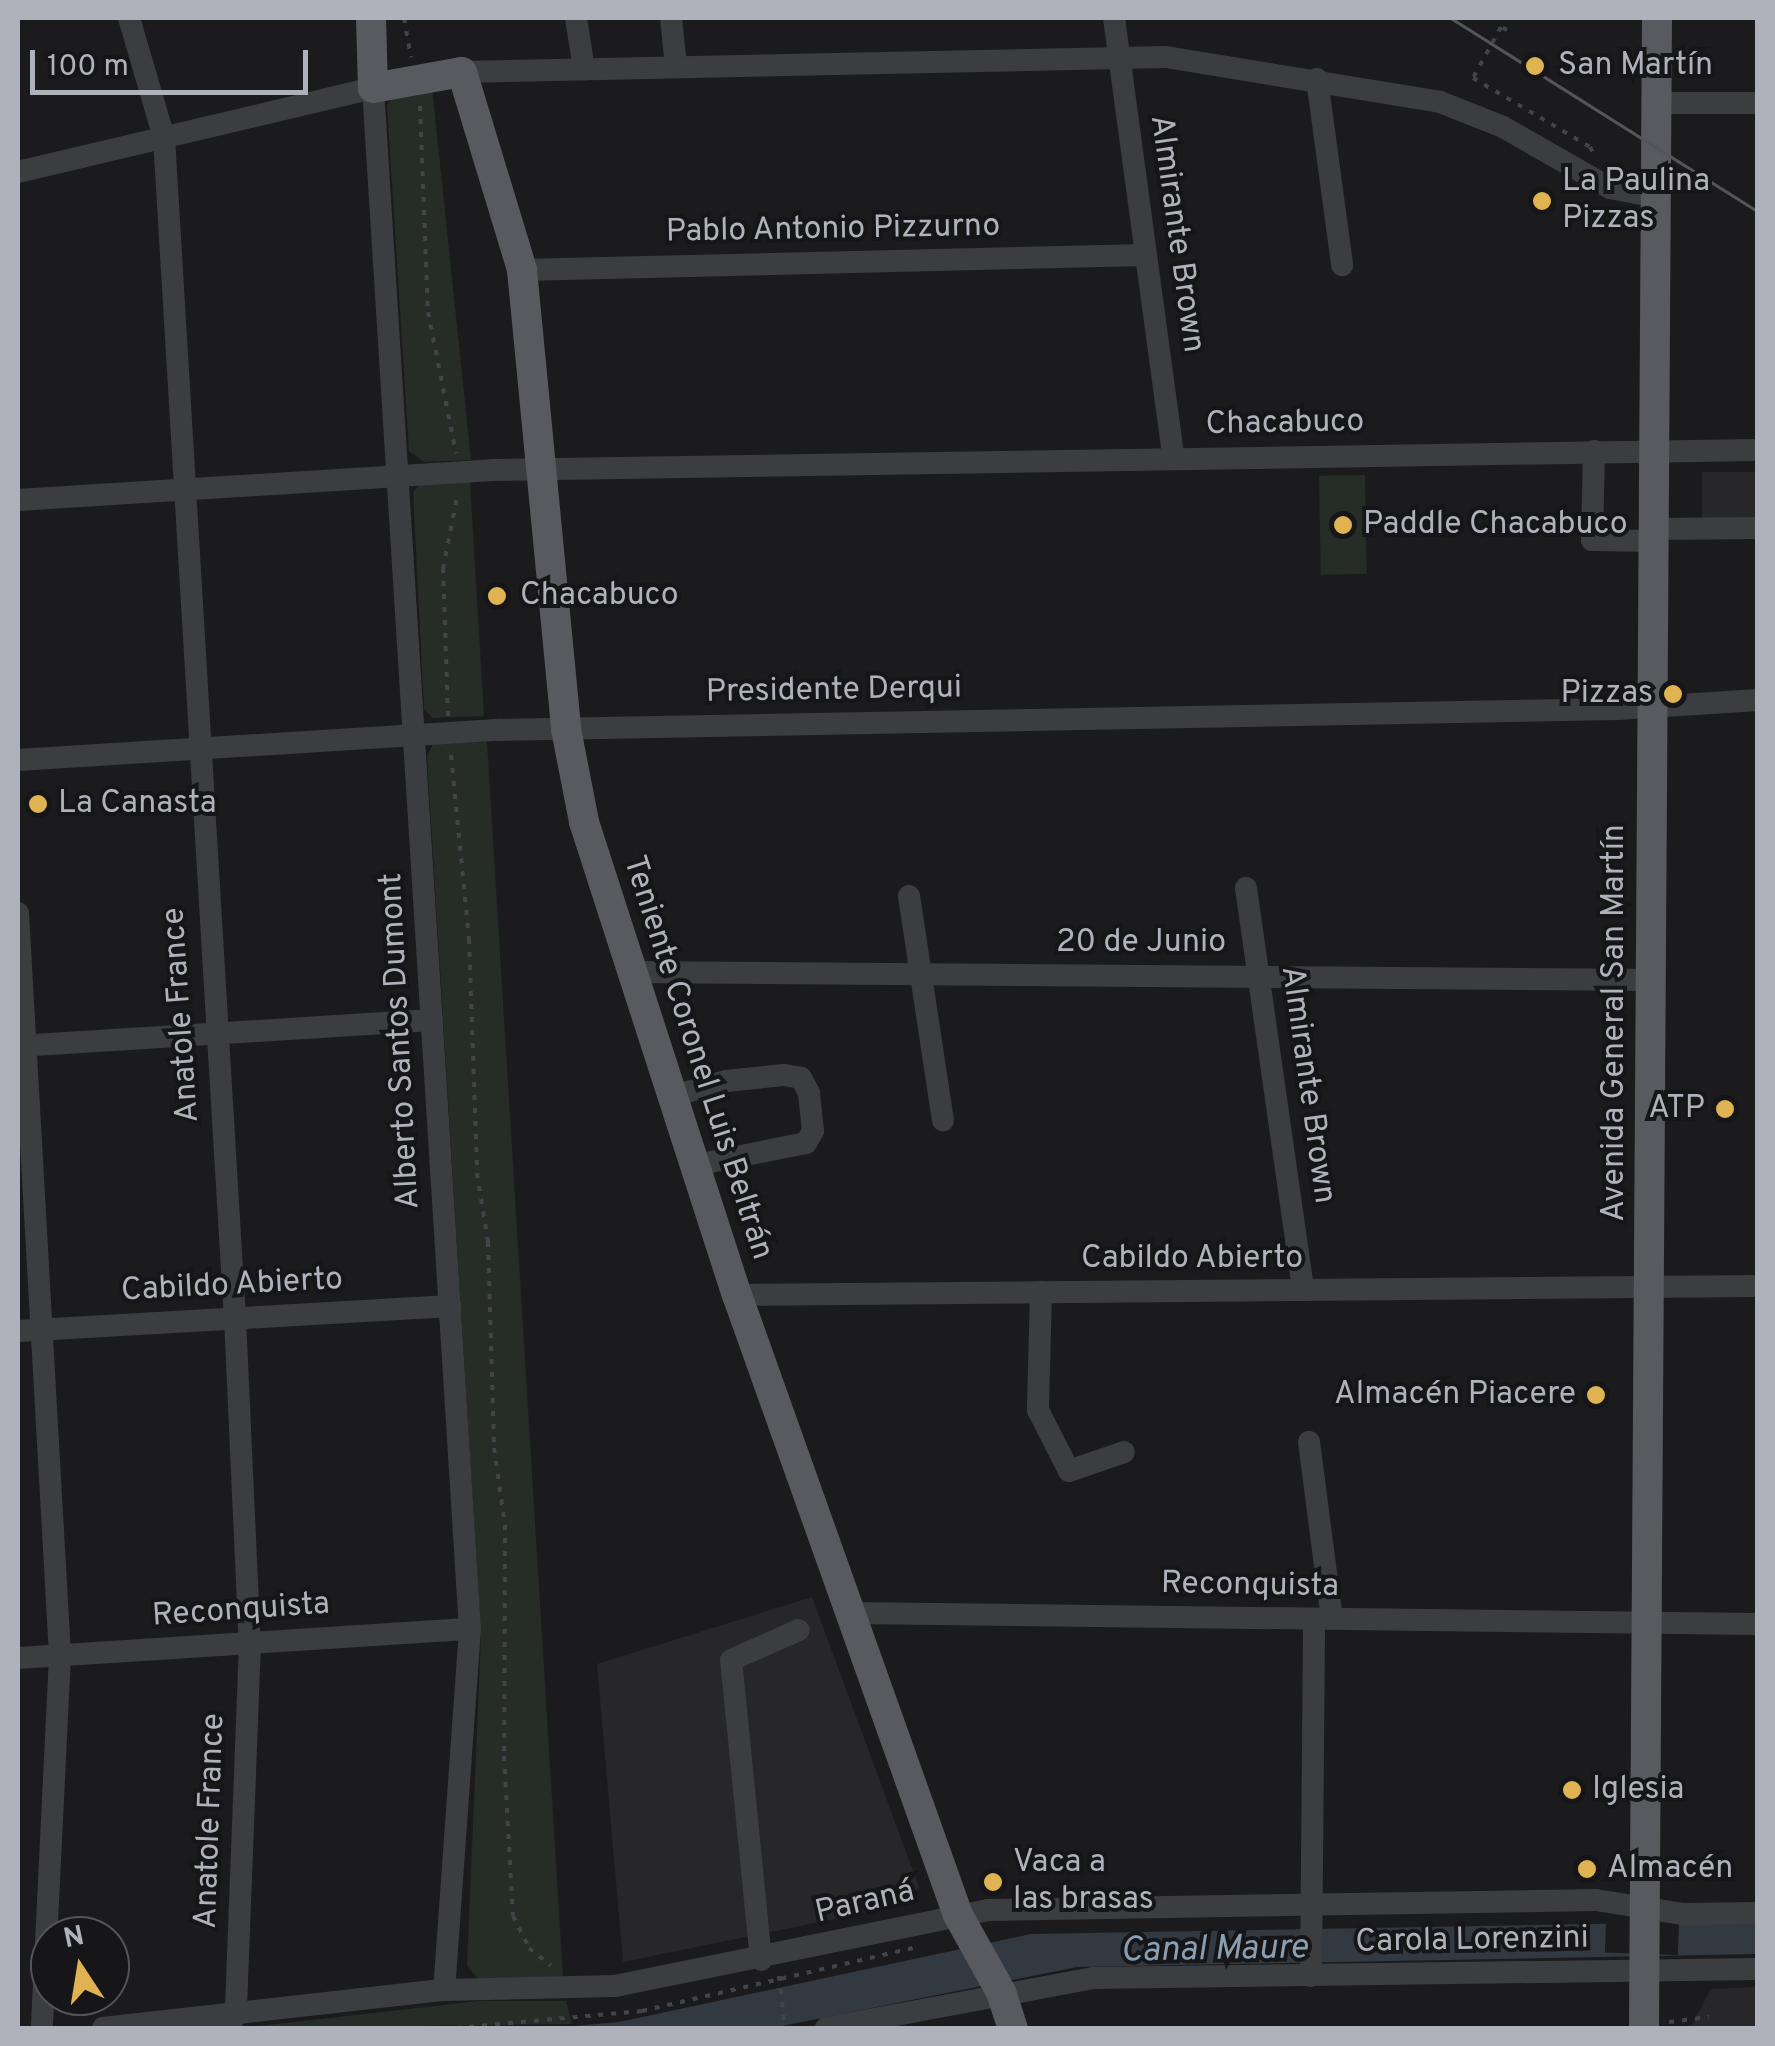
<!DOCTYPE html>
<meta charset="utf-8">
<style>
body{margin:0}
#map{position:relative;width:1775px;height:2046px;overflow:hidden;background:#1b1b1d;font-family:Overpass,sans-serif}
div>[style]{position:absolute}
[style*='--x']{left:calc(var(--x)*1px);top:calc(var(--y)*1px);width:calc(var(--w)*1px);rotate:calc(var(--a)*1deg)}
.built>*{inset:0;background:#27272a;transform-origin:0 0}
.green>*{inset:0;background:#252d26;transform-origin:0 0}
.water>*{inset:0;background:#323940}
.pier>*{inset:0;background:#1b1b1d;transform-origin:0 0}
.path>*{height:4px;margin-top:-2px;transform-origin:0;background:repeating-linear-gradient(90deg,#424448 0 5px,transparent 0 13px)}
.minor>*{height:22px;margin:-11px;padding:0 11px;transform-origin:11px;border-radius:11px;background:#3c3d41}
.major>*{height:30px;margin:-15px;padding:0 15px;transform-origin:15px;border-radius:15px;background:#595a60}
.tram>*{height:2.5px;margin:-1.25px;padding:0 1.25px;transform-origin:1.25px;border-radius:1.25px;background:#54555a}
.dots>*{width:28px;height:28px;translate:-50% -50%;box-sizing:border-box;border:5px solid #161618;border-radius:50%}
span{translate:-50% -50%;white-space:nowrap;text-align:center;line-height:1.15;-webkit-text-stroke:8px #161618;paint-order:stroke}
.poi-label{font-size:32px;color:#afb2bb}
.left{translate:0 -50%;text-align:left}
.right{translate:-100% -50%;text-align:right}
.street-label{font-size:32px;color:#afb2bb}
.water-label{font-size:35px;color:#8a9eb1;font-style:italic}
.frame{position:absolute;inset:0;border:20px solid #afb2bb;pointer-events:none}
.north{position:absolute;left:30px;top:1916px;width:100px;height:100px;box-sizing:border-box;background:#161618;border:2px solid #535459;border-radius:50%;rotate:348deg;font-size:28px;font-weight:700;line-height:40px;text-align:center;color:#afb2bb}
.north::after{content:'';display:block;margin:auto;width:35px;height:45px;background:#dfb351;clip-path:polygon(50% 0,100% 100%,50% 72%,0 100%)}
.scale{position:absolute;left:30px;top:50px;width:278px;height:45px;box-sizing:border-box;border:5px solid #afb2bb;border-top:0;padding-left:12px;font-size:30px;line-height:35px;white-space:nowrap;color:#afb2bb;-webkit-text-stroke:8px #161618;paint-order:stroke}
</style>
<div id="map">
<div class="built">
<div style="left:1757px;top:472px;width:61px;height:55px;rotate:90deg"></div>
<div style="clip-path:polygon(812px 1597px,919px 1887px,908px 1904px,623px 1962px,597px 1664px)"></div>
<div style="clip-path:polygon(1757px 1987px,1757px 2028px,1690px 2028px,1711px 1989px)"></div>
</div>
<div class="green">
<div style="clip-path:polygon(432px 87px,471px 460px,424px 462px,409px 451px,387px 105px,392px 98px)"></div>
<div style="left:1365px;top:475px;width:99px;height:46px;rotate:89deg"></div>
<div style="clip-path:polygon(470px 482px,484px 716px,433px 718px,424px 709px,413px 492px,419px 485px)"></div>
<div style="clip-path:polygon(487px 742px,563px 1977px,479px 1980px,467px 1966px,481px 1635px,427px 757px,433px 744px)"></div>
<div style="clip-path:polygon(479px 2001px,566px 2001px,572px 2024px,241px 2028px)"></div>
</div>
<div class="water">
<div style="clip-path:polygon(1757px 1921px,1757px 1954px,1077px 1967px,772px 2028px,550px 2028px,619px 2022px,1031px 1934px)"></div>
</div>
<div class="pier">
<div style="left:1679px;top:1923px;width:32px;height:73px;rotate:92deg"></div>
</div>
<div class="path">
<div style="--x:404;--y:18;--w:40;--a:80"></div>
<div style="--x:1507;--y:30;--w:7;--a:-153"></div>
<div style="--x:1501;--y:27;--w:58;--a:118.8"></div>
<div style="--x:1473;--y:78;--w:136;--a:30.5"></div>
<div style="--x:1590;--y:147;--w:10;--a:61"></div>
<div style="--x:420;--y:106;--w:206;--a:87.8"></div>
<div style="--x:428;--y:312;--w:144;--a:78.8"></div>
<div style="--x:448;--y:716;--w:147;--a:-91.9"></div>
<div style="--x:443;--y:569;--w:78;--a:-79"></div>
<div style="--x:451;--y:755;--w:185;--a:84.4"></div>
<div style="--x:469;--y:939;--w:234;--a:88"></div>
<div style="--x:477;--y:1173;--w:70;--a:80.9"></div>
<div style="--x:488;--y:1242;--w:206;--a:88.3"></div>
<div style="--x:494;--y:1448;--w:78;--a:81.9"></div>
<div style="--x:505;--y:1525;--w:231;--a:90.2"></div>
<div style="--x:504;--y:1756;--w:160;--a:86.8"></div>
<div style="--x:513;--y:1916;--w:36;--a:63"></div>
<div style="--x:529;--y:1948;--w:28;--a:39"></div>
<div style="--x:779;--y:1976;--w:52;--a:83.4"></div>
<div style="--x:1669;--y:2022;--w:40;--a:-7.1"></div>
<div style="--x:456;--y:2028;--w:187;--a:-5.2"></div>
<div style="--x:642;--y:2011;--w:278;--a:-13.1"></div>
</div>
<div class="minor">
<div style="--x:129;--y:18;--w:125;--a:73.7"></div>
<div style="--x:164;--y:138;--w:1182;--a:86.56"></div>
<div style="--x:235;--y:1318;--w:325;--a:87.4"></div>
<div style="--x:250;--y:1643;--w:371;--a:92.2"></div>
<div style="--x:236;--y:2014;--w:16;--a:120"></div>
<div style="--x:576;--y:18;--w:52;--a:81.1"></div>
<div style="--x:671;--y:18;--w:48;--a:84.1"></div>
<div style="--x:1114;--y:18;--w:445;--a:82.3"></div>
<div style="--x:462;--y:72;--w:704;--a:-1.22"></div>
<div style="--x:1166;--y:57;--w:278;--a:9.3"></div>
<div style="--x:1440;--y:102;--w:68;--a:21.6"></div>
<div style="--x:1503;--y:127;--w:123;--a:29.7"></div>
<div style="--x:1610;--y:188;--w:47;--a:11.1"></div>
<div style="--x:1317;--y:79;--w:188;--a:82.3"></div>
<div style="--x:1657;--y:103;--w:101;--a:0"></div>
<div style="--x:18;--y:172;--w:365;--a:-13.3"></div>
<div style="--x:373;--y:88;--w:1544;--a:86.4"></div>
<div style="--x:470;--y:1629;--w:362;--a:94.1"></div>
<div style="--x:522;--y:270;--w:624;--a:-1.38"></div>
<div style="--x:1594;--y:451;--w:89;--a:91.3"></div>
<div style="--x:1592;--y:540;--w:61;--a:0.9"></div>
<div style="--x:18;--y:500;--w:476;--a:-3.6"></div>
<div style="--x:493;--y:470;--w:1265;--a:-0.91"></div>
<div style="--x:1653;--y:529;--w:105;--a:-0.5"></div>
<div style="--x:18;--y:760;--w:484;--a:-3.6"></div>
<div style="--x:501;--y:730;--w:1117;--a:-1.08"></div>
<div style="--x:1618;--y:709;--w:140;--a:-3.7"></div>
<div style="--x:1246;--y:888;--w:406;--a:81.9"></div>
<div style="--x:909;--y:896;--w:227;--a:81.4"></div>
<div style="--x:18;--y:913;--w:744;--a:86.76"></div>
<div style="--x:60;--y:1656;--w:372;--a:92.8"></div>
<div style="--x:631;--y:972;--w:1019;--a:0.45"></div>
<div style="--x:18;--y:1046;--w:415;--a:-3.6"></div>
<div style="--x:673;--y:1096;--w:55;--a:-15.8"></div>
<div style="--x:726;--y:1081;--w:58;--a:-5.9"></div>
<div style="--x:784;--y:1075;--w:17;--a:10"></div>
<div style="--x:801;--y:1078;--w:17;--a:62"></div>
<div style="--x:809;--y:1093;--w:38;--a:84"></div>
<div style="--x:813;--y:1131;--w:14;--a:120"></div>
<div style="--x:806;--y:1143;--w:112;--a:168.7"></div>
<div style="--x:1041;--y:1292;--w:118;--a:91.5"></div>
<div style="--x:1038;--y:1410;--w:68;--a:63.1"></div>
<div style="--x:1069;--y:1471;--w:58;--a:-19.1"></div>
<div style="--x:737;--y:1295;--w:1021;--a:-0.51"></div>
<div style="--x:18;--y:1331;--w:433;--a:-3.3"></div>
<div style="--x:1309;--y:1442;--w:178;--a:82.6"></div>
<div style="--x:852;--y:1613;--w:906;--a:0.7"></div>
<div style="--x:18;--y:1658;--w:453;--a:-3.7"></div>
<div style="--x:761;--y:1960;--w:301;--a:-95.7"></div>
<div style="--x:731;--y:1660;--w:74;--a:-23.8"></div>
<div style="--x:1311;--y:1976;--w:357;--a:-89.5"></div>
<div style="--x:103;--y:2028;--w:343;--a:-6.4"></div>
<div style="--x:444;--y:1990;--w:171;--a:-1.3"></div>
<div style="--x:615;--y:1986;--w:381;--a:-11.5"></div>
<div style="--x:988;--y:1910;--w:608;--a:-0.94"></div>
<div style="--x:1596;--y:1900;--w:87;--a:9.2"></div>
<div style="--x:1682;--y:1914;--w:76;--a:-0.8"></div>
<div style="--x:826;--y:2028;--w:272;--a:-10.6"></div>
<div style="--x:1093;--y:1978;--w:665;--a:-0.78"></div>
</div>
<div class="major">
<div style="--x:371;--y:18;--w:70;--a:88.4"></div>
<div style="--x:373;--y:88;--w:90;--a:-10.2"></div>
<div style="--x:462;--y:72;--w:207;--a:73.1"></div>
<div style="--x:522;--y:270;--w:461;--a:84.5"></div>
<div style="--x:566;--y:729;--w:95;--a:79"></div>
<div style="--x:584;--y:822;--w:497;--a:72.1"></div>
<div style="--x:737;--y:1295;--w:658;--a:70.38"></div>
<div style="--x:958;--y:1915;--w:88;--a:60.8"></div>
<div style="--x:1001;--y:1992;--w:38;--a:72"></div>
<div style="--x:1644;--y:2028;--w:2010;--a:-89.63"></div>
</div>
<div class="tram">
<div style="--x:1451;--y:18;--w:363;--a:32.2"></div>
</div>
<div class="dots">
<div style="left:1535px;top:66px;background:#dfb351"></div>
<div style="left:1542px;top:201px;background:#dfb351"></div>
<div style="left:1343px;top:525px;background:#dfb351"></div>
<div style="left:497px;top:596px;background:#dfb351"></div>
<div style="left:1673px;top:694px;background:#dfb351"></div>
<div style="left:38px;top:804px;background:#dfb351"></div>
<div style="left:1725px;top:1109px;background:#dfb351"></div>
<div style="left:1596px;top:1395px;background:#dfb351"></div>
<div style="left:1572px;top:1790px;background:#dfb351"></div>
<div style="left:1587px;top:1869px;background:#dfb351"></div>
<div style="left:993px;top:1882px;background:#dfb351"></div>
</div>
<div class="poi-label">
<span class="left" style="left:1558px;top:66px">San Martín</span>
<span class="left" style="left:1562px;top:201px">La Paulina<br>Pizzas</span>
<span class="left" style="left:1363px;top:525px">Paddle Chacabuco</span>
<span class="left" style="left:520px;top:596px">Chacabuco</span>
<span class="right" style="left:1653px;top:694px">Pizzas</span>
<span class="left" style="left:58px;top:804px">La Canasta</span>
<span class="right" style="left:1705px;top:1109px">ATP</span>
<span class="right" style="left:1576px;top:1395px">Almacén Piacere</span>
<span class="left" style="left:1592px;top:1790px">Iglesia</span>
<span class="left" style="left:1013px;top:1882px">Vaca a<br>las brasas</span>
<span class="left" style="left:1607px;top:1869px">Almacén</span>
</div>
<div class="street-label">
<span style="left:833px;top:230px;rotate:-1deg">Pablo Antonio Pizzurno</span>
<span style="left:1176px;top:234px;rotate:82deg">Almirante Brown</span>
<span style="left:1285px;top:424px;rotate:-1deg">Chacabuco</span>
<span style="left:834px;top:691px;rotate:-1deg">Presidente Derqui</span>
<span style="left:1141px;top:943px">20 de Junio</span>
<span style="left:182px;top:1015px;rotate:-94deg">Anatole France</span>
<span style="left:1615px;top:1023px;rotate:-90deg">Avenida General San Martín</span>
<span style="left:401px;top:1041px;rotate:-93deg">Alberto Santos Dumont</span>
<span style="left:697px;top:1058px;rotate:72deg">Teniente Coronel Luis Beltrán</span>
<span style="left:1307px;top:1085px;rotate:82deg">Almirante Brown</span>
<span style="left:1192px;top:1259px">Cabildo Abierto</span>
<span style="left:232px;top:1286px;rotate:-3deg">Cabildo Abierto</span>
<span style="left:1250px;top:1586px;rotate:1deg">Reconquista</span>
<span style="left:241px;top:1611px;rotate:-4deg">Reconquista</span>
<span style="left:211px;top:1821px;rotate:-88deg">Anatole France</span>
<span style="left:865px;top:1903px;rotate:-13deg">Paraná</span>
<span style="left:1472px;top:1941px;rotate:-1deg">Carola Lorenzini</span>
</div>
<div class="water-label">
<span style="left:1214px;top:1950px;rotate:-1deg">Canal Maure</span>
</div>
<div class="frame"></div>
<div class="north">N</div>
<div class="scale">100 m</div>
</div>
